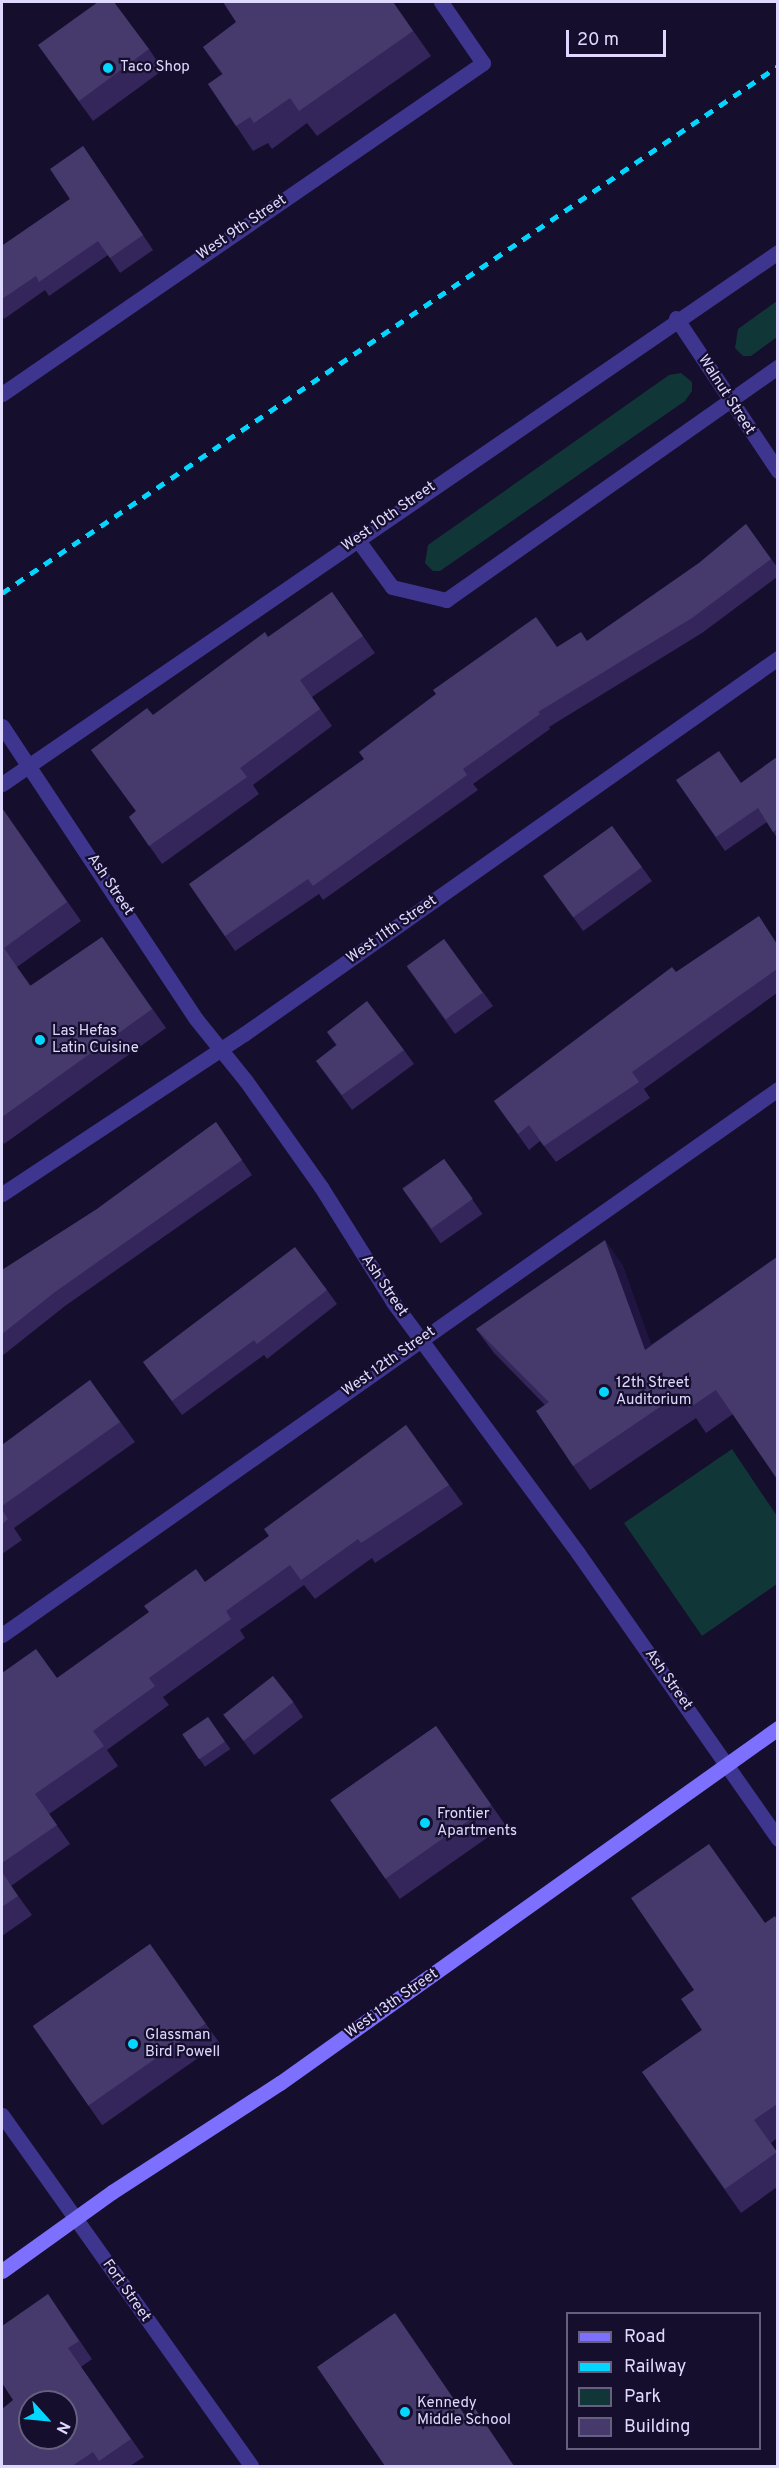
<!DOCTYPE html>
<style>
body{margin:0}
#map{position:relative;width:779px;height:2468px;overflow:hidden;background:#150e2c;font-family:Overpass,sans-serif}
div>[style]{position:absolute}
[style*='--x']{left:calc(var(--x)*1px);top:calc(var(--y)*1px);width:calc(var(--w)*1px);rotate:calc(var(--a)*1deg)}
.green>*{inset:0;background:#113637}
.street>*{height:15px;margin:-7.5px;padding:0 7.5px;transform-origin:7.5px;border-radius:7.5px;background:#3e358f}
.secondary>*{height:15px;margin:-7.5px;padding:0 7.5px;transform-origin:7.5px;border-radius:7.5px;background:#7d70ff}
.rail>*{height:4.5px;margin-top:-2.25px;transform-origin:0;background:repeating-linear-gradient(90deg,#05d6ff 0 9px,transparent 0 17px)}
.wall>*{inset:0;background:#34265b;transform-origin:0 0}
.shaded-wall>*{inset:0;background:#201541}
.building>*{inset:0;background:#463a6d;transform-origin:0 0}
.dots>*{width:16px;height:16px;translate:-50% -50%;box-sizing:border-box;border:3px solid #150e2c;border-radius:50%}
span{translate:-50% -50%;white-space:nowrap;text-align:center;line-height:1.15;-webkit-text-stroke:4.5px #150e2c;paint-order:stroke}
.poi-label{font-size:15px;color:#e0d9ff}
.left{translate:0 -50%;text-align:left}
.street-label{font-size:15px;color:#e0d9ff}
.frame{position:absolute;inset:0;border:3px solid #e0d9ff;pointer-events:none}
.legend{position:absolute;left:566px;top:2312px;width:195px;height:138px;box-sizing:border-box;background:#150e2c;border:2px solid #665f80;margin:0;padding:8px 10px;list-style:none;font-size:18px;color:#e0d9ff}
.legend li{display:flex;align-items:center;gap:12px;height:30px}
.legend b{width:30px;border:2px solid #665f80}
.north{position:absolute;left:18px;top:2390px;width:60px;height:60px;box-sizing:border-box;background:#150e2c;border:2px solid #665f80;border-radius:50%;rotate:117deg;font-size:16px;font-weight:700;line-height:24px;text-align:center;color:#e0d9ff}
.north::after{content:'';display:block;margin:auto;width:21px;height:27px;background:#05d6ff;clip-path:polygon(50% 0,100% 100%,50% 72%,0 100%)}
.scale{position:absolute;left:566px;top:30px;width:100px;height:27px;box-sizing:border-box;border:3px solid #e0d9ff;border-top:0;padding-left:8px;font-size:18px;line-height:21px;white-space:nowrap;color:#e0d9ff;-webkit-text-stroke:4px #150e2c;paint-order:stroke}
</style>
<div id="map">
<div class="green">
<div style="clip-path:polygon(777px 301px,777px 337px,751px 356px,743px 356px,735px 348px,738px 329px)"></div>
<div style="clip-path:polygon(681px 373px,692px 382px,692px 391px,685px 401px,440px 571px,433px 571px,425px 563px,428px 545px,669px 375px)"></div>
<div style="clip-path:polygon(732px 1449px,777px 1516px,777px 1584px,702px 1636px,624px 1523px)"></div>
</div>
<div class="street">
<div style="--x:676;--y:318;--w:184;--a:56.3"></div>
<div style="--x:2;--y:394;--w:584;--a:-34.53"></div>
<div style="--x:483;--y:63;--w:74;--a:-124.5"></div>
<div style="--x:357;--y:539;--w:59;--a:53.9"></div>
<div style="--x:392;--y:587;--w:56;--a:13.5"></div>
<div style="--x:446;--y:600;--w:406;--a:-35.1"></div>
<div style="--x:2;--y:726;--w:351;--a:56.5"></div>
<div style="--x:196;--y:1019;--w:80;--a:51.1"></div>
<div style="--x:246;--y:1081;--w:130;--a:54.7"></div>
<div style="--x:321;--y:1187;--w:136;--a:57.9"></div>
<div style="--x:393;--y:1302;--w:312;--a:53.6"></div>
<div style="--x:578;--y:1553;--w:349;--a:55"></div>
<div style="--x:2;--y:784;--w:941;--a:-34.43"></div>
<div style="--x:2;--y:1194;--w:290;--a:-33.5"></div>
<div style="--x:244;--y:1034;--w:653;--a:-35.15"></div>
<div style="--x:2;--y:1635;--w:949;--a:-35.13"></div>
<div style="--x:2;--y:2115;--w:430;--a:54.6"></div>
</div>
<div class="secondary">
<div style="--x:2;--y:2271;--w:135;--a:-35.7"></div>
<div style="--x:112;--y:2192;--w:200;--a:-33"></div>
<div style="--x:280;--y:2083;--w:612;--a:-35.48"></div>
</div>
<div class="rail">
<div style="--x:2;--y:593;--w:938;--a:-34.18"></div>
</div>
<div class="wall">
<div style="clip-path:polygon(393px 2px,431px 56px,317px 136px,307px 123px,272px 149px,268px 143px,253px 151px,208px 84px,222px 74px,203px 47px)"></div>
<div style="clip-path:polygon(38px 45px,149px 49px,163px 70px,93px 121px)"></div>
<div style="clip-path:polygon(83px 146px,153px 250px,120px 273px,108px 255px,49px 296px,45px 290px,4px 319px,2px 315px,2px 243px,3px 245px,70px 199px)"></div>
<div style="clip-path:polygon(746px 524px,777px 567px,777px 577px,702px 633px,549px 727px,550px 729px,473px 784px,478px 790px,323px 900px,319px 894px,235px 951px,189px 884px,557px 647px,587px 641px,699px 563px)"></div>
<div style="clip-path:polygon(332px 592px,375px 653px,312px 697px,332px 726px,253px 785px,259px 794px,162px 864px,129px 817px,136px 811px,91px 750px,153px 715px,268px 637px)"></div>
<div style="clip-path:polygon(777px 757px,777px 838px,767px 822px,725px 851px,676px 780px,741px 783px)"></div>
<div style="clip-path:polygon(2px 808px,81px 921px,17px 967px,31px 986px,102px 937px,166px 1028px,4px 1144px,2px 1140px)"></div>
<div style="left:612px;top:826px;width:68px;height:85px;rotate:54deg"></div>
<div style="clip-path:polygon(777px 943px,777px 993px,644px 1089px,650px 1098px,556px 1162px,540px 1141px,529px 1150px,494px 1101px,676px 972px)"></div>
<div style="clip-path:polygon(407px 967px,483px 992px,493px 1006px,455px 1034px)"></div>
<div style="clip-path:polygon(327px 1032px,404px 1050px,414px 1064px,352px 1110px,316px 1061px,336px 1045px)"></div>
<div style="clip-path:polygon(216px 1122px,252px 1175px,65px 1306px,2px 1356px,2px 1270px,97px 1209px)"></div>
<div style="left:444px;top:1159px;width:67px;height:51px;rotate:55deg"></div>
<div style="clip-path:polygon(777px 1257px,733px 1414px,706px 1433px,696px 1418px,590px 1490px,573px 1466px,545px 1405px,494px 1353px,476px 1329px,622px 1264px,651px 1345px)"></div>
<div style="clip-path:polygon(327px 1290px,337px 1304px,267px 1359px,264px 1355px,182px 1415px,143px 1362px)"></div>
<div style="clip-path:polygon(90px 1380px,135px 1442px,14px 1528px,22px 1540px,2px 1554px,2px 1445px)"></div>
<div style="clip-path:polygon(406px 1425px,463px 1504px,375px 1563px,372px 1558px,315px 1599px,304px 1585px,240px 1630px,245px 1638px,163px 1697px,169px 1705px,107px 1750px,118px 1766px,49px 1814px,70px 1844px,11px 1886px,32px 1915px,2px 1936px,2px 1673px,57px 1678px,205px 1582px,269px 1536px)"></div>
<div style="clip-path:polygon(293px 1702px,303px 1717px,254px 1755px,223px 1714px)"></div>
<div style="left:208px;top:1717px;width:39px;height:31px;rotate:55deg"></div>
<div style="left:436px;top:1726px;width:121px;height:129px;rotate:55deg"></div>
<div style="clip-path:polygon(777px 1920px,777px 2138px,771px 2143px,777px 2153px,777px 2187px,741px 2213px,642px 2072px,702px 2030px,694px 1990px,765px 1923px)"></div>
<div style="left:150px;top:1944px;width:121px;height:143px;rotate:55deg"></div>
<div style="clip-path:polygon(48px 2294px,92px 2359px,81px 2367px,144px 2457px,130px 2466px,2px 2466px,13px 2400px)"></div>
</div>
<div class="shaded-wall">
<div style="clip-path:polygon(605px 1240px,622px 1264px,662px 1374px,645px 1350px)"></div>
</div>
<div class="building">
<div style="clip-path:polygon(98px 2px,114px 2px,149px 49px,79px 101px,38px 45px)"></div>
<div style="clip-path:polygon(223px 2px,393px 2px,413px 31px,299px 111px,290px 98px,254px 123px,250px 117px,236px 126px,208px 84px,223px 74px,203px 47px,236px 22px)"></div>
<div style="clip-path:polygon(83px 146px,143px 235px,110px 258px,98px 241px,39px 282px,36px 276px,2px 299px,2px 243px,3px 245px,70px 199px,50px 169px)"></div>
<div style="clip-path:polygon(746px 524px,771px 559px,692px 618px,538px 712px,540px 714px,463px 769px,467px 775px,313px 886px,308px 879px,225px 936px,189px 884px,364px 759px,359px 752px,436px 694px,433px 690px,536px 617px,557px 647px,581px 632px,587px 641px,699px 563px)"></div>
<div style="clip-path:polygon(332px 592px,363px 636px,300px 680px,320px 709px,240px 768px,247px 777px,149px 846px,129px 817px,136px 811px,91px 750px,147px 708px,153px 715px,265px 632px,268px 637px)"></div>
<div style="clip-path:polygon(719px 751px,741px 783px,777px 757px,777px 829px,773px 832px,758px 808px,716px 837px,676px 780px)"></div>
<div style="clip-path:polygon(2px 808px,67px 902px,4px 948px,30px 986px,102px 937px,152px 1009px,2px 1117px)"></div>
<div style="left:612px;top:826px;width:51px;height:85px;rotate:54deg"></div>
<div style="clip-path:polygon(759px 916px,777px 944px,777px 969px,632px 1072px,639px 1082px,544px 1146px,529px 1125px,518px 1134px,494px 1101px,672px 967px,676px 972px)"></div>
<div style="left:444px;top:939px;width:66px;height:46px;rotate:54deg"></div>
<div style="clip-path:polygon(367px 1001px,404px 1050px,342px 1095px,316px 1061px,337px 1045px,327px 1032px)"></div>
<div style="clip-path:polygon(216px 1122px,242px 1160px,55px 1292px,2px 1334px,2px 1270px,97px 1209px)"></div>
<div style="left:444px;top:1159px;width:49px;height:51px;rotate:54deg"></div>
<div style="clip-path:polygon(605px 1240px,645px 1350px,777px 1257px,777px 1479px,716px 1390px,689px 1408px,679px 1394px,573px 1466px,536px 1411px,549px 1402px,476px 1329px)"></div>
<div style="clip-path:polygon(295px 1247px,327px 1290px,257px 1344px,254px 1340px,172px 1401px,143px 1362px)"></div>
<div style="clip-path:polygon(90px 1380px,120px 1422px,2px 1506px,2px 1445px)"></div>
<div style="clip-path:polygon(406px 1425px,449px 1485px,361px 1543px,358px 1539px,301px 1580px,290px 1565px,226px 1611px,231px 1619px,149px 1678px,155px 1686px,93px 1731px,104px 1746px,35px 1794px,57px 1825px,2px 1863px,2px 1673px,36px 1649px,57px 1678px,149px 1612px,144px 1606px,196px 1569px,205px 1582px,269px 1536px,264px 1529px)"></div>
<div style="clip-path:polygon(2px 1510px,8px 1519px,2px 1524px)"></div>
<div style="left:273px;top:1676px;width:33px;height:63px;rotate:52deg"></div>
<div style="left:208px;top:1717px;width:30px;height:31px;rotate:56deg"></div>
<div style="left:436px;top:1726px;width:96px;height:129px;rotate:55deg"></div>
<div style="clip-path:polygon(709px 1844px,765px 1923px,775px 1916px,777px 1920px,777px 2104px,754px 2120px,777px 2152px,725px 2189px,642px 2072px,702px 2030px,681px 1999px,694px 1990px,631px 1898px)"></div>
<div style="clip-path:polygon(2px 1872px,18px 1896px,2px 1907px)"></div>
<div style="left:150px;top:1944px;width:97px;height:143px;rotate:55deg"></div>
<div style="clip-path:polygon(evenodd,48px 2294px,79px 2341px,68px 2348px,131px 2439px,99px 2461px,93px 2452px,72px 2466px,2px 2466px,2px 2409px,13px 2400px,2px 2383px,2px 2326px,48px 2294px,30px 2402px,66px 2402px,66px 2438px,30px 2438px,30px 2402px)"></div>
<div style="clip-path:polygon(395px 2313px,464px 2414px,474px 2407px,514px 2466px,385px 2466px,317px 2367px)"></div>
</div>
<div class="dots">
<div style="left:108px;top:68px;background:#05d6ff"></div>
<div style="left:40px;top:1040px;background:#05d6ff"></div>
<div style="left:604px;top:1392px;background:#05d6ff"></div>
<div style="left:425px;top:1823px;background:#05d6ff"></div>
<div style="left:133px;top:2044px;background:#05d6ff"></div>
<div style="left:405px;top:2412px;background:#05d6ff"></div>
</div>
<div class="poi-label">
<span class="left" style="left:120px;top:68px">Taco Shop</span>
<span class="left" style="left:52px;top:1040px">Las Hefas<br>Latin Cuisine</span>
<span class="left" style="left:616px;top:1392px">12th Street<br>Auditorium</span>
<span class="left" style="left:437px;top:1823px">Frontier<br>Apartments</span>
<span class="left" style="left:145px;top:2044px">Glassman<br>Bird Powell</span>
<span class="left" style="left:417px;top:2412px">Kennedy<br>Middle School</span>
</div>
<div class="street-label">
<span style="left:242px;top:228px;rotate:-34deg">West 9th Street</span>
<span style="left:726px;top:395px;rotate:57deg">Walnut Street</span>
<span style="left:389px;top:517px;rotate:-35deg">West 10th Street</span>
<span style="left:110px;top:885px;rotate:56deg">Ash Street</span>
<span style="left:392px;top:930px;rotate:-35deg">West 11th Street</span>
<span style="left:384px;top:1286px;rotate:56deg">Ash Street</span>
<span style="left:389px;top:1362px;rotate:-35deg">West 12th Street</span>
<span style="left:668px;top:1680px;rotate:55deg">Ash Street</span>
<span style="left:392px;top:2004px;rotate:-35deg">West 13th Street</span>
<span style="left:126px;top:2291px;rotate:55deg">Fort Street</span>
</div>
<div class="frame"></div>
<ul class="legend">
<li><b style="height:8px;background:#7d70ff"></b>Road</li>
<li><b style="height:8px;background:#05d6ff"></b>Railway</li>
<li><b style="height:16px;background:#113637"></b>Park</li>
<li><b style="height:16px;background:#463a6d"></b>Building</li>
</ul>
<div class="north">N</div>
<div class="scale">20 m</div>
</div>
